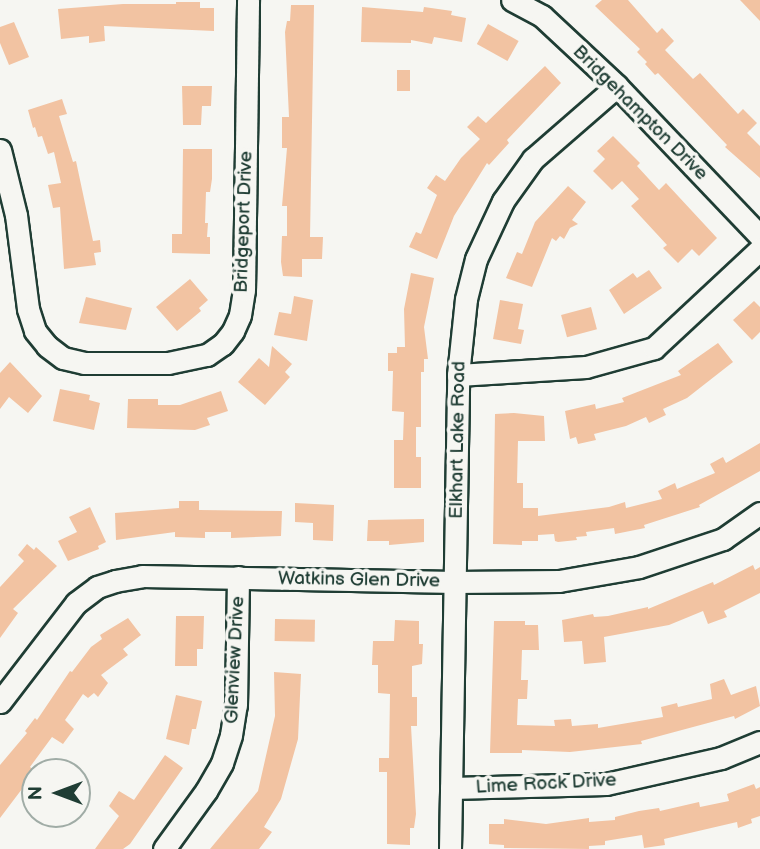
<!DOCTYPE html>
<style>
body{margin:0}
#map{position:relative;width:760px;height:849px;overflow:hidden;background:#f6f6f2;font-family:"Balsamiq Sans",sans-serif}
div>[style]{position:absolute}
[style*='--x']{left:calc(var(--x)*1px);top:calc(var(--y)*1px);width:calc(var(--w)*1px);rotate:calc(var(--a)*1deg)}
.building>*{inset:0;background:#f2c3a2;transform-origin:0 0}
.roads{filter:drop-shadow(2px 0 #1f3d34) drop-shadow(-2px 0 #1f3d34) drop-shadow(0 2px #1f3d34) drop-shadow(0 -2px #1f3d34)}
.minor>*{height:21px;margin:-10.5px;padding:0 10.5px;transform-origin:10.5px;border-radius:10.5px;background:#f6f6f2}
span{translate:-50% -50%;white-space:nowrap;text-align:center;line-height:1.15;-webkit-text-stroke:7px #f6f6f2;paint-order:stroke}
.street-label{font-size:19px;color:#1f3d34}
.north{position:absolute;left:21px;top:758px;width:70px;height:70px;box-sizing:border-box;background:#f6f6f2;border:2px solid #a0aca6;border-radius:50%;rotate:270deg;font-size:19px;font-weight:700;line-height:28px;text-align:center;color:#1f3d34}
.north::after{content:'';display:block;margin:auto;width:24px;height:32px;background:#1f3d34;clip-path:polygon(50% 0,100% 100%,50% 72%,0 100%)}
</style>
<div id="map">
<div class="building">
<div style="clip-path:polygon(602px 0,628px 0,657px 33px,662px 28px,674px 41px,665px 50px,693px 79px,700px 73px,738px 114px,743px 109px,757px 123px,747px 133px,760px 146px,760px 178px,725px 147px,727px 145px,658px 73px,655px 75px,645px 64px,647px 62px,637px 52px,640px 49px,595px 6px)"></div>
<div style="clip-path:polygon(740px 0,760px 0,760px 21px)"></div>
<div style="clip-path:polygon(176px 2px,200px 2px,200px 8px,214px 8px,214px 31px,104px 26px,105px 41px,89px 43px,89px 36px,61px 39px,58px 9px,123px 4px,176px 4px)"></div>
<div style="clip-path:polygon(291px 5px,314px 5px,310px 237px,323px 237px,322px 259px,302px 259px,302px 277px,283px 276px,281px 262px,282px 236px,287px 236px,287px 206px,282px 206px,287px 148px,282px 148px,282px 117px,289px 117px,285px 32px,287px 21px,290px 21px)"></div>
<div style="clip-path:polygon(362px 7px,423px 12px,424px 7px,452px 11px,451px 15px,466px 18px,462px 42px,434px 37px,432px 44px,411px 40px,411px 43px,361px 42px)"></div>
<div style="clip-path:polygon(14px 22px,29px 57px,9px 65px,0 43px,0 27px)"></div>
<div style="left:488px;top:24px;width:35px;height:23px;rotate:29deg"></div>
<div style="clip-path:polygon(545px 66px,561px 83px,507px 140px,509px 143px,489px 165px,487px 163px,454px 216px,437px 259px,409px 247px,416px 232px,421px 234px,437px 195px,427px 188px,436px 175px,445px 181px,461px 158px,480px 139px,467px 127px,478px 116px,486px 123px)"></div>
<div style="left:397px;top:70px;width:13px;height:21px"></div>
<div style="clip-path:polygon(182px 86px,212px 86px,211px 106px,202px 106px,201px 125px,183px 125px)"></div>
<div style="clip-path:polygon(62px 99px,67px 114px,59px 116px,73px 162px,76px 161px,93px 241px,100px 240px,101px 252px,94px 253px,96px 265px,64px 269px,60px 207px,53px 208px,48px 185px,61px 183px,54px 152px,48px 154px,42px 136px,38px 137px,35px 127px,33px 128px,28px 110px)"></div>
<div style="clip-path:polygon(613px 136px,640px 163px,637px 166px,659px 190px,666px 183px,717px 238px,699px 256px,692px 249px,678px 263px,663px 248px,667px 245px,631px 206px,639px 199px,622px 181px,612px 190px,593px 171px,605px 159px,597px 151px)"></div>
<div style="clip-path:polygon(183px 149px,212px 149px,212px 179px,210px 192px,206px 192px,205px 223px,208px 223px,207px 237px,210px 237px,210px 254px,172px 253px,172px 234px,182px 234px)"></div>
<div style="clip-path:polygon(568px 186px,586px 202px,572px 220px,578px 224px,570px 228px,564px 239px,560px 236px,556px 241px,552px 238px,532px 287px,506px 278px,517px 252px,522px 254px,535px 222px)"></div>
<div style="clip-path:polygon(649px 270px,662px 288px,624px 314px,609px 290px,633px 273px,637px 278px)"></div>
<div style="clip-path:polygon(411px 273px,434px 278px,424px 327px,428px 359px,424px 359px,424px 372px,421px 372px,421px 427px,416px 427px,416px 457px,421px 457px,421px 488px,394px 488px,394px 440px,403px 440px,404px 412px,392px 411px,393px 371px,388px 371px,388px 353px,397px 353px,397px 347px,405px 347px,404px 309px)"></div>
<div style="clip-path:polygon(190px 279px,208px 300px,199px 308px,201px 311px,177px 331px,156px 307px)"></div>
<div style="clip-path:polygon(294px 296px,313px 300px,307px 341px,274px 335px,279px 312px,291px 314px)"></div>
<div style="clip-path:polygon(86px 297px,132px 308px,126px 330px,79px 323px)"></div>
<div style="clip-path:polygon(500px 300px,523px 304px,518px 329px,524px 330px,521px 344px,493px 339px)"></div>
<div style="clip-path:polygon(754px 301px,760px 307px,760px 332px,752px 340px,733px 320px)"></div>
<div style="left:591px;top:307px;width:23px;height:31px;rotate:75deg"></div>
<div style="clip-path:polygon(718px 343px,733px 362px,687px 398px,663px 409px,666px 415px,649px 423px,646px 417px,626px 426px,594px 434px,596px 440px,578px 444px,576px 437px,570px 439px,565px 411px,595px 404px,596px 409px,624px 402px,622px 398px,681px 375px,678px 371px)"></div>
<div style="clip-path:polygon(272px 346px,292px 364px,285px 372px,290px 377px,265px 405px,238px 382px,259px 358px,269px 367px)"></div>
<div style="clip-path:polygon(10px 362px,42px 396px,28px 413px,9px 397px,0 409px,0 373px)"></div>
<div style="clip-path:polygon(60px 389px,90px 395px,89px 400px,100px 403px,94px 430px,53px 421px)"></div>
<div style="clip-path:polygon(221px 391px,228px 411px,207px 418px,210px 425px,195px 430px,127px 428px,128px 399px,158px 399px,158px 405px,180px 405px)"></div>
<div style="clip-path:polygon(514px 413px,544px 416px,545px 441px,518px 441px,517px 483px,523px 483px,523px 508px,538px 508px,538px 516px,609px 507px,625px 502px,626px 508px,662px 499px,658px 491px,675px 483px,677px 489px,715px 473px,710px 464px,723px 457px,726px 463px,760px 443px,760px 471px,699px 505px,700px 507px,644px 525px,645px 528px,615px 534px,614px 528px,586px 532px,587px 536px,576px 537px,577px 540px,558px 542px,555px 541px,554px 534px,538px 535px,538px 541px,522px 541px,522px 545px,493px 544px,495px 414px)"></div>
<div style="clip-path:polygon(179px 501px,199px 501px,199px 510px,282px 511px,281px 536px,231px 538px,231px 532px,205px 532px,205px 538px,175px 537px,175px 532px,116px 540px,115px 513px,179px 508px)"></div>
<div style="clip-path:polygon(295px 503px,334px 505px,333px 541px,313px 540px,313px 523px,295px 522px)"></div>
<div style="clip-path:polygon(90px 507px,106px 542px,98px 546px,99px 549px,68px 561px,58px 541px,77px 532px,69px 517px)"></div>
<div style="clip-path:polygon(424px 519px,424px 542px,389px 545px,389px 541px,367px 541px,368px 520px)"></div>
<div style="clip-path:polygon(27px 544px,34px 550px,36px 547px,57px 566px,13px 609px,18px 613px,0 638px,0 587px,24px 561px,18px 555px)"></div>
<div style="clip-path:polygon(753px 565px,755px 570px,760px 567px,760px 593px,724px 611px,727px 617px,708px 624px,703px 611px,669px 625px,604px 637px,606px 662px,584px 664px,582px 641px,564px 642px,562px 620px,593px 614px,594px 617px,608px 616px,648px 607px,648px 609px,713px 582px,714px 585px)"></div>
<div style="clip-path:polygon(176px 616px,204px 616px,203px 649px,197px 649px,197px 666px,175px 666px)"></div>
<div style="clip-path:polygon(128px 618px,141px 635px,123px 649px,128px 655px,101px 675px,108px 683px,98px 697px,94px 693px,88px 698px,83px 694px,65px 720px,74px 729px,63px 744px,52px 737px,30px 767px,35px 771px,35px 793px,25px 785px,0 818px,0 765px,27px 733px,25px 731px,35px 718px,37px 720px,70px 671px,72px 672px,91px 647px,102px 639px,100px 635px)"></div>
<div style="left:275px;top:619px;width:40px;height:22px;rotate:1deg"></div>
<div style="clip-path:polygon(395px 620px,419px 621px,419px 644px,423px 644px,422px 664px,412px 666px,412px 697px,417px 697px,417px 726px,411px 726px,416px 814px,414px 828px,410px 828px,410px 845px,387px 844px,387px 772px,379px 772px,379px 758px,389px 758px,390px 694px,378px 693px,378px 665px,372px 665px,373px 641px,394px 641px)"></div>
<div style="clip-path:polygon(494px 621px,525px 621px,525px 625px,538px 625px,539px 650px,522px 650px,521px 680px,528px 680px,527px 699px,518px 699px,517px 725px,555px 726px,554px 720px,571px 719px,572px 726px,598px 724px,598px 728px,663px 717px,661px 707px,677px 703px,678px 707px,712px 699px,710px 684px,724px 679px,731px 695px,756px 686px,760px 706px,735px 719px,734px 716px,641px 741px,642px 744px,570px 752px,522px 750px,522px 753px,490px 753px)"></div>
<div style="clip-path:polygon(274px 672px,301px 674px,298px 739px,281px 799px,264px 827px,272px 832px,259px 849px,210px 849px,258px 791px,275px 716px)"></div>
<div style="clip-path:polygon(176px 695px,202px 701px,196px 729px,192px 729px,189px 745px,166px 739px)"></div>
<div style="clip-path:polygon(165px 755px,183px 768px,130px 844px,123px 849px,95px 849px,119px 816px,109px 806px,119px 791px,134px 800px)"></div>
<div style="clip-path:polygon(754px 784px,756px 789px,760px 787px,760px 816px,751px 819px,752px 823px,738px 828px,737px 822px,664px 839px,665px 845px,644px 848px,642px 835px,605px 841px,605px 845px,589px 846px,589px 849px,504px 848px,504px 845px,489px 844px,489px 824px,504px 824px,504px 819px,546px 824px,589px 818px,589px 822px,615px 820px,615px 817px,639px 811px,659px 808px,660px 811px,699px 802px,700px 807px,729px 801px,727px 794px)"></div>
</div>
<div class="roads">
<div class="minor">
<div style="--x:512;--y:0;--w:34;--a:28"></div>
<div style="--x:542;--y:16;--w:103;--a:43"></div>
<div style="--x:617;--y:86;--w:207;--a:46.4"></div>
<div style="--x:0;--y:150;--w:67;--a:76.2"></div>
<div style="--x:16;--y:215;--w:95;--a:82.7"></div>
<div style="--x:28;--y:309;--w:23;--a:72"></div>
<div style="--x:35;--y:331;--w:19;--a:51"></div>
<div style="--x:47;--y:346;--w:20;--a:37"></div>
<div style="--x:63;--y:358;--w:22;--a:13"></div>
<div style="--x:84;--y:363;--w:84;--a:0"></div>
<div style="--x:168;--y:363;--w:40;--a:-12"></div>
<div style="--x:207;--y:355;--w:19;--a:-35"></div>
<div style="--x:223;--y:344;--w:16;--a:-52"></div>
<div style="--x:233;--y:331;--w:17;--a:-66"></div>
<div style="--x:240;--y:315;--w:25;--a:-81"></div>
<div style="--x:244;--y:290;--w:290;--a:-89.2"></div>
<div style="--x:458;--y:375;--w:128;--a:-3.6"></div>
<div style="--x:586;--y:367;--w:71;--a:-15.6"></div>
<div style="--x:654;--y:348;--w:145;--a:-43"></div>
<div style="--x:0;--y:702;--w:125;--a:-52.5"></div>
<div style="--x:76;--y:603;--w:26;--a:-37"></div>
<div style="--x:97;--y:587;--w:19;--a:-18"></div>
<div style="--x:115;--y:581;--w:27;--a:-10"></div>
<div style="--x:142;--y:576;--w:313;--a:1.1"></div>
<div style="--x:455;--y:582;--w:104;--a:-0.6"></div>
<div style="--x:559;--y:581;--w:81;--a:-9.9"></div>
<div style="--x:639;--y:567;--w:89;--a:-18.4"></div>
<div style="--x:723;--y:539;--w:45;--a:-35.1"></div>
<div style="--x:451;--y:788;--w:155;--a:-1.5"></div>
<div style="--x:606;--y:784;--w:118;--a:-12.7"></div>
<div style="--x:721;--y:758;--w:42;--a:-22.3"></div>
<div style="--x:164;--y:849;--w:72;--a:-54.1"></div>
<div style="--x:206;--y:791;--w:32;--a:-60"></div>
<div style="--x:222;--y:763;--w:29;--a:-72"></div>
<div style="--x:231;--y:735;--w:30;--a:-81"></div>
<div style="--x:236;--y:705;--w:128;--a:-89.1"></div>
<div style="--x:450;--y:849;--w:474;--a:-89"></div>
<div style="--x:458;--y:375;--w:76;--a:-84"></div>
<div style="--x:466;--y:299;--w:41;--a:-76"></div>
<div style="--x:476;--y:259;--w:64;--a:-65"></div>
<div style="--x:503;--y:201;--w:52;--a:-54.5"></div>
<div style="--x:533;--y:159;--w:111;--a:-41"></div>
</div>
</div>
<div class="street-label">
<span style="left:640px;top:113px;rotate:45deg">Bridgehampton Drive</span>
<span style="left:244px;top:222px;rotate:-88deg">Bridgeport Drive</span>
<span style="left:458px;top:440px;rotate:-89deg">Elkhart Lake Road</span>
<span style="left:359px;top:580px;rotate:1deg">Watkins Glen Drive</span>
<span style="left:235px;top:660px;rotate:-87deg">Glenview Drive</span>
<span style="left:546px;top:784px;rotate:-3deg">Lime Rock Drive</span>
</div>
<div class="north">N</div>
</div>
